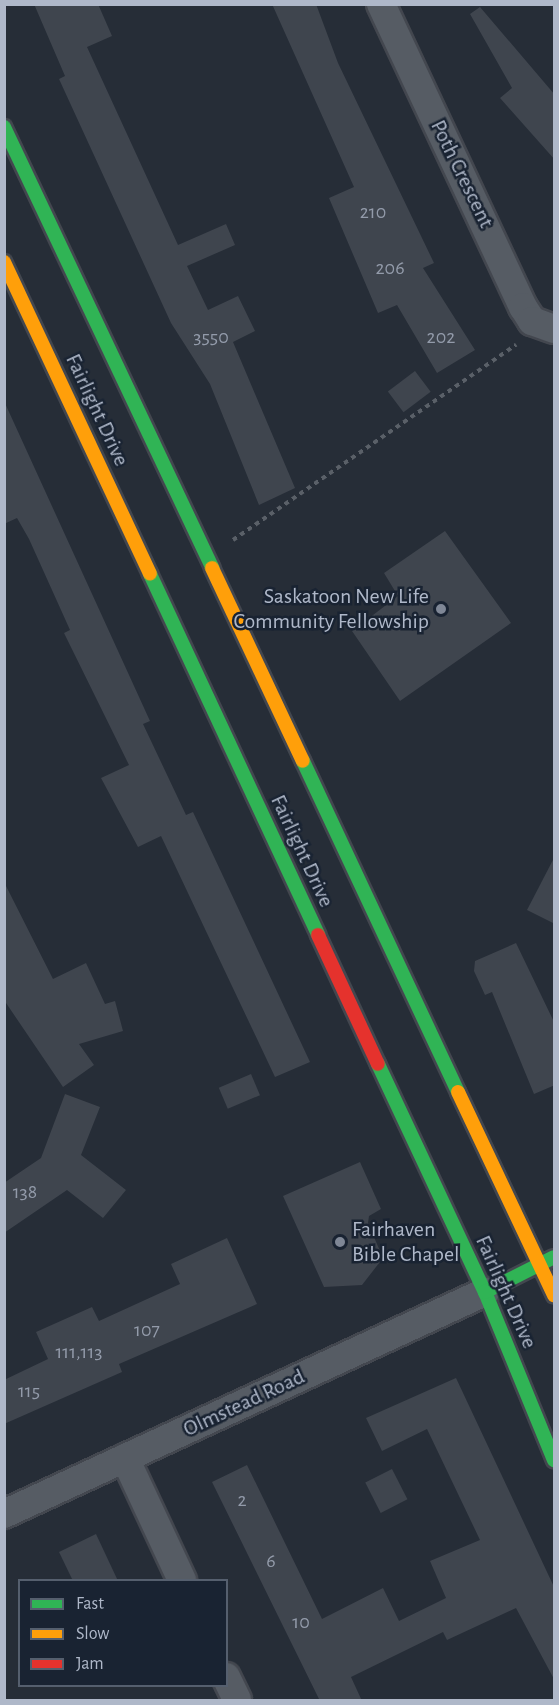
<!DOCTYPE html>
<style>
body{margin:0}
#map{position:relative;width:559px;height:1705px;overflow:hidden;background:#262d37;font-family:"Alegreya Sans",sans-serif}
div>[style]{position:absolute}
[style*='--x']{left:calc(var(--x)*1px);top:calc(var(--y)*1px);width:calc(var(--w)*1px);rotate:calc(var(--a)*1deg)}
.building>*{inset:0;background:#3f454e;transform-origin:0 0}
.path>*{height:4px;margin-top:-2px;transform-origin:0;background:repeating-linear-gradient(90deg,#5a6068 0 4.5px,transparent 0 9px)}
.roads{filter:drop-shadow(2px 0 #43474f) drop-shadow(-2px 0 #43474f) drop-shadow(0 2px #43474f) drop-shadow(0 -2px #43474f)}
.street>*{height:28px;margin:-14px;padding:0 14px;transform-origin:14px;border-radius:14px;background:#565c64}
.fast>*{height:14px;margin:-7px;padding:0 7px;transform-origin:7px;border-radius:7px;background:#30b455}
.slow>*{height:14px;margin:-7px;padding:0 7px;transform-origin:7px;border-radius:7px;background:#ff9f0a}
.jam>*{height:14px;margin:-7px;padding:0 7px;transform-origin:7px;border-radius:7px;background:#e5322d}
.dots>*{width:16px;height:16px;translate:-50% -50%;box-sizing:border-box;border:3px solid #192332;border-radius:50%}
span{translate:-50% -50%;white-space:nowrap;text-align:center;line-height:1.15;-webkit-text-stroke:5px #192332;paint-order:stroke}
.number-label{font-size:20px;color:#939baa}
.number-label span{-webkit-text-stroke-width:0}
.street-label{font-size:22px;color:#afb8c9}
.poi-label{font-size:22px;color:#afb8c9}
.right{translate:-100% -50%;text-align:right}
.left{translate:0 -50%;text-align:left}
.frame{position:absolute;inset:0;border:6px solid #afb8c9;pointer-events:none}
.legend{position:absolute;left:18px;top:1579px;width:210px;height:108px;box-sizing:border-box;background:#192332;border:2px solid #555f6e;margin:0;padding:8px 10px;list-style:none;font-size:18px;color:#afb8c9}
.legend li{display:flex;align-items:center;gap:12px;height:30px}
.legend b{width:30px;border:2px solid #555f6e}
</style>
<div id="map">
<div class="building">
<div style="clip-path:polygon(34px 4px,98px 4px,112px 36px,87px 47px,178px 245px,226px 224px,235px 245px,187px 266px,208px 310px,238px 296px,255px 331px,233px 342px,295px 488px,259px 505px,210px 384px,171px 323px,59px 79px,65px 76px)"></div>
<div style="clip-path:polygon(272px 4px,316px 4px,338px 63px,434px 263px,423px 268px,475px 350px,437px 373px,397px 305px,378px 313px,329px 198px,354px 187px)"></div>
<div style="clip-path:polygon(480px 7px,555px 95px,555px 160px,500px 98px,512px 88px,470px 14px)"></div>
<div style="left:415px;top:371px;width:26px;height:34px;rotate:53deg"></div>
<div style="clip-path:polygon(4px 401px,150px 721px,143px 724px,186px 815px,193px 812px,310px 1062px,275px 1077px,161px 836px,138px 847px,101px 778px,129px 765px,64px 633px,70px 630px,29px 539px,17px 518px,4px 524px)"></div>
<div style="clip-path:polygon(445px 531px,511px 623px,400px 701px,352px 631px,398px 596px,384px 573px)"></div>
<div style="clip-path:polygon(555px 856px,555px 924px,527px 910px)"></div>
<div style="clip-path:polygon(4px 882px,53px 979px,86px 963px,105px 1004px,115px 1001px,123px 1031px,79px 1044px,94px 1065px,63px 1087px,4px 1000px)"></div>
<div style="clip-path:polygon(516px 943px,555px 1024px,555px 1085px,534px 1094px,492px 992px,485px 995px,474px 971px,475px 961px)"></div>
<div style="left:251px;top:1074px;width:23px;height:35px;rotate:67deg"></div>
<div style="clip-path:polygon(65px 1094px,100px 1107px,81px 1155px,126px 1190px,103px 1218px,67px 1190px,4px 1233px,4px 1183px,41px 1158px)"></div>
<div style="clip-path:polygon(360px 1162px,381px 1209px,369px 1216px,368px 1223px,383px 1258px,362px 1285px,324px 1287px,283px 1196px)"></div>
<div style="clip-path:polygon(227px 1238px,257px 1304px,119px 1364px,122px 1372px,4px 1424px,4px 1380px,48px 1359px,36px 1332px,92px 1307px,99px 1321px,180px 1284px,171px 1264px)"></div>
<div style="clip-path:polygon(456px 1378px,555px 1589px,555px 1681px,516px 1608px,447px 1640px,443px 1632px,351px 1677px,362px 1701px,320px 1701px,212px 1482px,247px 1465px,322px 1619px,383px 1588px,399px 1621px,446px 1598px,430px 1561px,480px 1540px,427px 1429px,382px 1451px,366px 1418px)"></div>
<div style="left:392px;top:1469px;width:34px;height:30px;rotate:63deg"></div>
<div style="clip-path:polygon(96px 1534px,118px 1581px,73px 1581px,59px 1552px)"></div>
</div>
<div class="path">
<div style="--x:233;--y:540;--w:344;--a:-34.6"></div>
</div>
<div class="roads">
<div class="street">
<div style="--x:381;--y:4;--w:335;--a:64.9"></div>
<div style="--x:523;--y:307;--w:17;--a:57"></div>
<div style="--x:532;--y:321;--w:23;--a:20"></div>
<div style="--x:125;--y:1458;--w:135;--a:65"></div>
<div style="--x:4;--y:1514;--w:530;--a:-24.78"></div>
<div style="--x:226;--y:1677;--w:25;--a:64"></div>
</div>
<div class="fast">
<div style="--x:4;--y:127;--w:488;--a:64.7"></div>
<div style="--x:150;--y:574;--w:398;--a:65"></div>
<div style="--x:303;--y:761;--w:365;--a:64.9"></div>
<div style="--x:378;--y:1064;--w:252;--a:64.9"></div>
<div style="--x:485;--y:1292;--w:182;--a:67.7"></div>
<div style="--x:485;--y:1292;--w:77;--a:-26.9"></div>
</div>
<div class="slow">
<div style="--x:4;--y:262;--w:344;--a:64.9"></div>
<div style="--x:212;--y:568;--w:213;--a:64.8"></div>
<div style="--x:458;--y:1092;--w:225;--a:64.7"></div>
</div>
<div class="jam">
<div style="--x:318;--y:935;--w:142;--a:65.1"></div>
</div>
</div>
<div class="dots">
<div style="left:441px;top:609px;background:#7f8796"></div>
<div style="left:340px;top:1242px;background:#7f8796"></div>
</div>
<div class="number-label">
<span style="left:373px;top:212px">210</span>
<span style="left:390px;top:268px">206</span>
<span style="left:211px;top:337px">3550</span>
<span style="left:441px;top:337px">202</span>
<span style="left:25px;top:1192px">138</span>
<span style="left:147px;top:1330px">107</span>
<span style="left:79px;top:1352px">111,113</span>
<span style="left:29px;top:1391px">115</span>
<span style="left:242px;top:1500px">2</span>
<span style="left:271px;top:1561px">6</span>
<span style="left:301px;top:1622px">10</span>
</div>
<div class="street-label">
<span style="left:462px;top:174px;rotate:64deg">Poth Crescent</span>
<span style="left:97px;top:410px;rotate:65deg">Fairlight Drive</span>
<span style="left:302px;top:851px;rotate:65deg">Fairlight Drive</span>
<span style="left:506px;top:1292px;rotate:66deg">Fairlight Drive</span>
<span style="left:244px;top:1403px;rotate:-25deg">Olmstead Road</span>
</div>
<div class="poi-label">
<span class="right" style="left:429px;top:609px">Saskatoon New Life<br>Community Fellowship</span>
<span class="left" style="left:352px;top:1242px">Fairhaven<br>Bible Chapel</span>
</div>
<div class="frame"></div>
<ul class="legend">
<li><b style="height:8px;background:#30b455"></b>Fast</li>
<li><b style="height:8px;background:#ff9f0a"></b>Slow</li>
<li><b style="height:8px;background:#e5322d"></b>Jam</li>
</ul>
</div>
